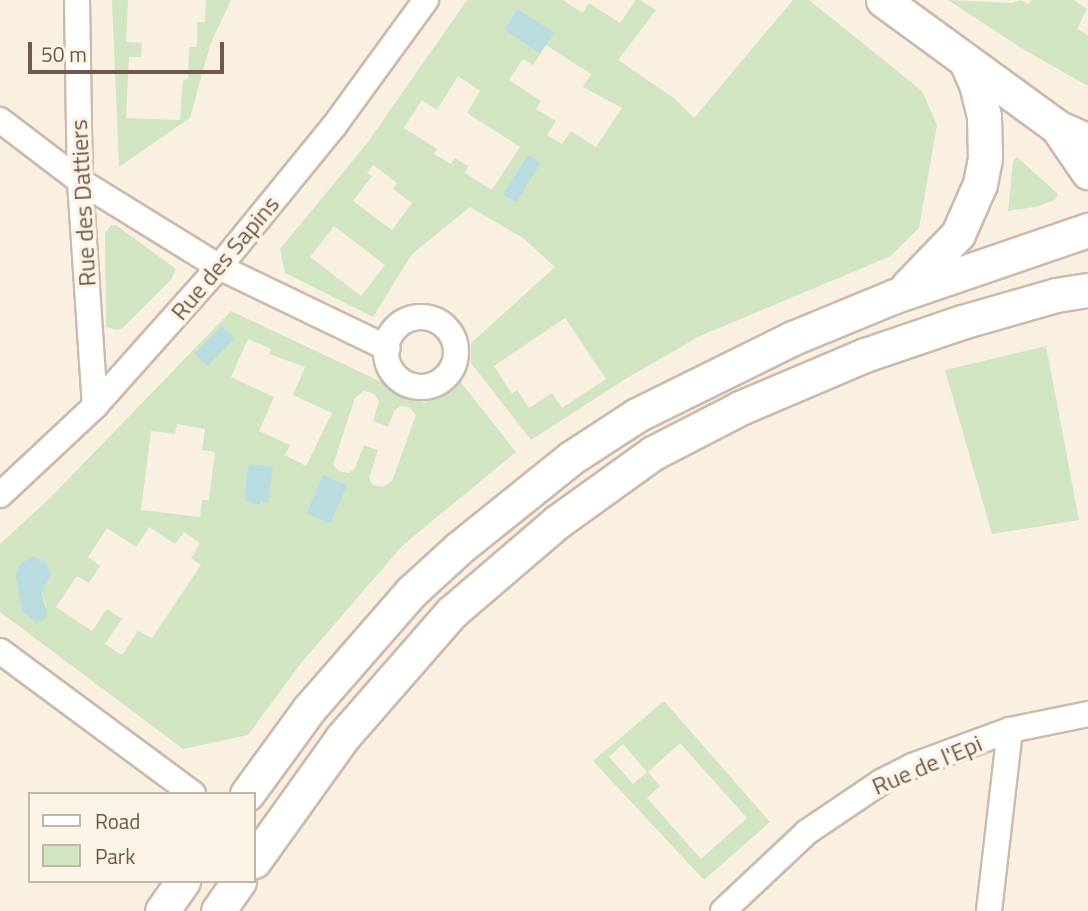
<!DOCTYPE html>
<style>
body{margin:0}
#map{position:relative;width:1088px;height:911px;overflow:hidden;background:#faf0e2;font-family:"Titillium Web",sans-serif}
div>[style]{position:absolute}
[style*='--x']{left:calc(var(--x)*1px);top:calc(var(--y)*1px);width:calc(var(--w)*1px);rotate:calc(var(--a)*1deg)}
.green>*{inset:0;background:#d1e5c3}
.water>*{inset:0;background:#b9dce1;transform-origin:0 0}
.roads{filter:drop-shadow(2px 0 #ccbaad) drop-shadow(-2px 0 #ccbaad) drop-shadow(0 2px #ccbaad) drop-shadow(0 -2px #ccbaad)}
.minor>*{height:24px;margin:-12px;padding:0 12px;transform-origin:12px;border-radius:12px;background:#fff}
.minor>.ring{margin:-12px;padding:0;box-sizing:content-box;background:none;border:24px solid #fff;border-radius:50%}
.secondary>*{height:33px;margin:-16.5px;padding:0 16.5px;transform-origin:16.5px;border-radius:16.5px;background:#fff}
span{translate:-50% -50%;white-space:nowrap;text-align:center;line-height:1.15;-webkit-text-stroke:7px #fdf4e8;paint-order:stroke}
.street-label{font-size:24px;color:#6f574b}
.legend{position:absolute;left:28px;top:792px;width:228px;height:91px;box-sizing:border-box;background:#fdf4e8;border:2px solid #c4b5a9;margin:0;padding:9px 12px;list-style:none;font-size:21px;color:#6f574b}
.legend li{display:flex;align-items:center;gap:14px;height:35px}
.legend b{width:35px;border:2px solid #c4b5a9}
.scale{position:absolute;left:28px;top:42px;width:196px;height:32px;box-sizing:border-box;border:4px solid #6f574b;border-top:0;padding-left:9px;font-size:21px;line-height:24px;white-space:nowrap;color:#6f574b;-webkit-text-stroke:5px #fdf4e8;paint-order:stroke}
</style>
<div id="map">
<div class="green">
<div style="clip-path:polygon(112px 0,128px 0,126px 42px,142px 43px,141px 57px,129px 57px,126px 118px,180px 120px,183px 80px,188px 79px,189px 47px,197px 47px,197px 22px,205px 22px,206px 0,231px 0,210px 45px,190px 118px,119px 167px)"></div>
<div style="clip-path:polygon(evenodd,467px 0,563px 0,583px 13px,589px 3px,620px 23px,636px 0,640px 0,656px 10px,618px 60px,674px 98px,694px 118px,793px 0,809px 0,922px 91px,937px 125px,919px 228px,891px 256px,700px 336px,627px 378px,531px 440px,471px 363px,471px 343px,555px 267px,523px 238px,470px 207px,412px 254px,373px 317px,285px 273px,280px 249px,368px 142px,467px 0,505px 30px,554px 32px,546px 45px,591px 74px,583px 87px,622px 108px,596px 147px,571px 131px,562px 144px,547px 135px,556px 121px,536px 109px,541px 101px,509px 80px,523px 59px,533px 65px,541px 53px,505px 30px,467px 0,458px 76px,480px 91px,467px 113px,520px 147px,492px 190px,465px 173px,468px 166px,455px 158px,451px 164px,434px 154px,437px 149px,404px 128px,422px 100px,437px 110px,458px 76px,467px 0,529px 155px,516px 203px,504px 195px,529px 155px,467px 0,373px 165px,397px 183px,393px 189px,412px 203px,392px 230px,353px 201px,372px 176px,367px 173px,373px 165px,467px 0,334px 226px,385px 265px,361px 296px,310px 257px,334px 226px,467px 0,565px 318px,606px 379px,562px 408px,552px 393px,529px 408px,517px 390px,512px 394px,494px 366px,565px 318px)"></div>
<div style="clip-path:polygon(948px 0,1012px 3px,1021px 0,1028px 4px,1032px 0,1074px 0,1087px 9px,1077px 29px,1088px 35px,1088px 86px,1021px 48px)"></div>
<div style="clip-path:polygon(1017px 157px,1058px 194px,1055px 200px,1035px 207px,1008px 211px,1013px 161px)"></div>
<div style="clip-path:polygon(111px 225px,116px 225px,176px 269px,171px 280px,123px 328px,117px 330px,106px 327px,105px 233px)"></div>
<div style="clip-path:polygon(evenodd,231px 311px,424px 402px,442px 397px,459px 380px,516px 452px,403px 545px,301px 663px,248px 735px,183px 749px,0 612px,0 544px,50px 498px,231px 311px,248px 339px,271px 349px,269px 354px,305px 367px,293px 395px,332px 413px,306px 466px,285px 455px,290px 445px,259px 431px,274px 397px,231px 377px,248px 339px,231px 311px,364px 391px,375px 394px,379px 402px,373px 421px,388px 427px,394px 411px,400px 406px,409px 407px,416px 415px,392px 481px,383px 487px,373px 485px,369px 478px,378px 450px,364px 445px,355px 468px,349px 473px,338px 471px,333px 465px,355px 398px,364px 391px,231px 311px,177px 424px,205px 429px,202px 450px,215px 452px,209px 500px,202px 500px,200px 517px,141px 510px,151px 431px,175px 434px,177px 424px,231px 311px,272px 467px,261px 504px,251px 501px,272px 467px,231px 311px,149px 527px,175px 544px,184px 532px,200px 543px,191px 558px,201px 565px,152px 638px,138px 631px,122px 655px,105px 644px,122px 619px,107px 609px,92px 631px,56px 607px,77px 576px,89px 583px,100px 566px,88px 557px,107px 528px,136px 547px,149px 527px,231px 311px,21px 564px,51px 574px,42px 593px,47px 608px,16px 576px,21px 564px)"></div>
<div style="clip-path:polygon(1046px 346px,1079px 520px,992px 534px,945px 370px)"></div>
<div style="clip-path:polygon(evenodd,664px 701px,770px 822px,704px 880px,593px 761px,664px 701px,680px 743px,747px 818px,701px 859px,647px 798px,660px 786px,648px 772px,680px 743px,664px 701px,623px 744px,647px 772px,633px 784px,609px 757px,623px 744px)"></div>
</div>
<div class="water">
<div style="left:518px;top:9px;width:43px;height:25px;rotate:33deg"></div>
<div style="left:528px;top:155px;width:15px;height:47px;rotate:32deg"></div>
<div style="left:222px;top:326px;width:18px;height:39px;rotate:45deg"></div>
<div style="clip-path:polygon(249px 464px,273px 467px,268px 503px,261px 502px,260px 505px,244px 500px)"></div>
<div style="left:323px;top:475px;width:26px;height:42px;rotate:23deg"></div>
<div style="clip-path:polygon(33px 556px,46px 563px,51px 574px,42px 593px,47px 613px,46px 618px,36px 623px,22px 611px,16px 576px,20px 564px)"></div>
</div>
<div class="roads">
<div class="minor">
<div style="--x:77;--y:0;--w:181;--a:89.1"></div>
<div style="--x:80;--y:181;--w:225;--a:86.2"></div>
<div style="--x:0;--y:120;--w:101;--a:37.3"></div>
<div style="--x:80;--y:181;--w:163;--a:31.7"></div>
<div style="--x:219;--y:267;--w:187;--a:25.7"></div>
<div class="ring" style="left:386px;top:317px;width:46px;height:46px"></div>
<div style="--x:0;--y:495;--w:130;--a:-43.1"></div>
<div style="--x:95;--y:406;--w:186;--a:-48.3"></div>
<div style="--x:219;--y:267;--w:182;--a:-50.8"></div>
<div style="--x:334;--y:126;--w:156;--a:-53.9"></div>
<div style="--x:0;--y:651;--w:240;--a:36.5"></div>
<div style="--x:723;--y:911;--w:115;--a:-43.2"></div>
<div style="--x:807;--y:832;--w:89;--a:-34"></div>
<div style="--x:881;--y:782;--w:35;--a:-27"></div>
<div style="--x:912;--y:766;--w:104;--a:-20.2"></div>
<div style="--x:1010;--y:730;--w:80;--a:-11.6"></div>
<div style="--x:989;--y:911;--w:182;--a:-83.4"></div>
</div>
<div class="secondary">
<div style="--x:883;--y:0;--w:215;--a:36.1"></div>
<div style="--x:1057;--y:127;--w:34;--a:24"></div>
<div style="--x:1057;--y:127;--w:55;--a:55.4"></div>
<div style="--x:908;--y:286;--w:72;--a:-46.1"></div>
<div style="--x:958;--y:234;--w:55;--a:-66.3"></div>
<div style="--x:980;--y:184;--w:26;--a:-79"></div>
<div style="--x:985;--y:158;--w:42;--a:-91.4"></div>
<div style="--x:984;--y:116;--w:33;--a:-104"></div>
<div style="--x:976;--y:84;--w:24;--a:-114"></div>
<div style="--x:247;--y:794;--w:105;--a:-53.9"></div>
<div style="--x:309;--y:709;--w:155;--a:-48.9"></div>
<div style="--x:411;--y:592;--w:65;--a:-42.5"></div>
<div style="--x:459;--y:548;--w:144;--a:-38.8"></div>
<div style="--x:571;--y:458;--w:79;--a:-33.1"></div>
<div style="--x:637;--y:415;--w:174;--a:-26.3"></div>
<div style="--x:793;--y:338;--w:110;--a:-22.4"></div>
<div style="--x:895;--y:296;--w:204;--a:-18.9"></div>
<div style="--x:254;--y:861;--w:151;--a:-54.4"></div>
<div style="--x:342;--y:738;--w:167;--a:-48.9"></div>
<div style="--x:452;--y:612;--w:138;--a:-40.6"></div>
<div style="--x:557;--y:522;--w:118;--a:-35.7"></div>
<div style="--x:653;--y:453;--w:98;--a:-27.3"></div>
<div style="--x:740;--y:408;--w:136;--a:-23"></div>
<div style="--x:865;--y:355;--w:102;--a:-18.8"></div>
<div style="--x:962;--y:322;--w:98;--a:-16"></div>
<div style="--x:1056;--y:295;--w:32;--a:-9"></div>
<div style="--x:162;--y:911;--w:37;--a:-55"></div>
<div style="--x:218;--y:911;--w:37;--a:-55"></div>
</div>
</div>
<div class="street-label">
<span style="left:83px;top:203px;rotate:-93deg">Rue des Dattiers</span>
<span style="left:225px;top:258px;rotate:-50deg">Rue des Sapins</span>
<span style="left:927px;top:765px;rotate:-23deg">Rue de l'Epi</span>
</div>
<ul class="legend">
<li><b style="height:9px;background:#fff"></b>Road</li>
<li><b style="height:19px;background:#d1e5c3"></b>Park</li>
</ul>
<div class="scale">50 m</div>
</div>
